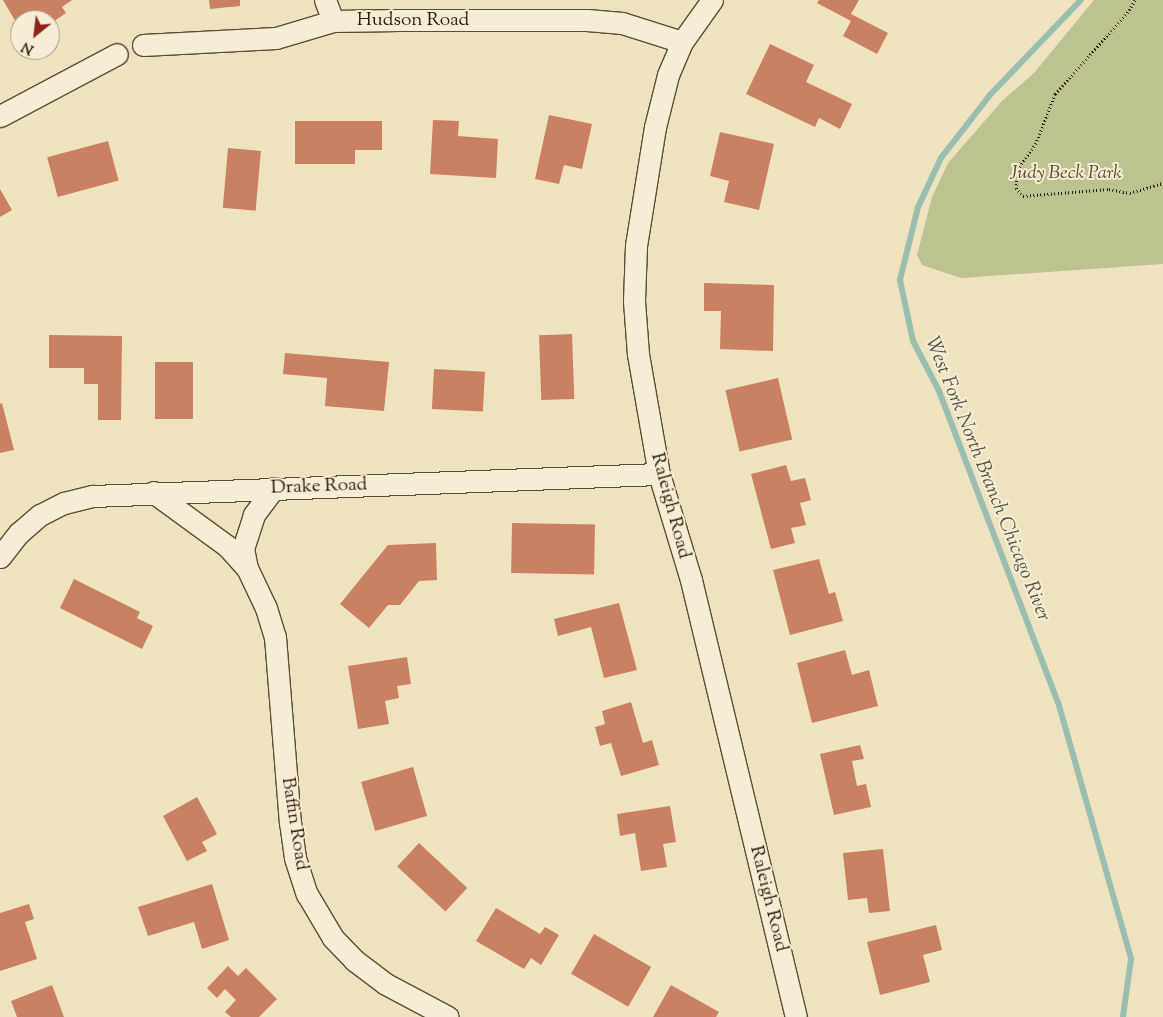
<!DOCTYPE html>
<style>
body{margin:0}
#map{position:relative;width:1163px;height:1017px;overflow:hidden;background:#efe3bf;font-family:"Sorts Mill Goudy",serif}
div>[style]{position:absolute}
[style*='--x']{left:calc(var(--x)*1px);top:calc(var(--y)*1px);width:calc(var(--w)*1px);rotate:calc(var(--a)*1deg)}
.green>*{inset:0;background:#bcc390}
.stream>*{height:6px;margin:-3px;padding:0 3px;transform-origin:3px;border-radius:3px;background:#9abeaf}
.building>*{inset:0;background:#c98162;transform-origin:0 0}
.path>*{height:3px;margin-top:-1.5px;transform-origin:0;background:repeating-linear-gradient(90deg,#2f1901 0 1px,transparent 0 3.5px)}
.roads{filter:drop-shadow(1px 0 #5f4c30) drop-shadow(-1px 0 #5f4c30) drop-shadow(0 1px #5f4c30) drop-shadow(0 -1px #5f4c30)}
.minor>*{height:21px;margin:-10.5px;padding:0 10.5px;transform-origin:10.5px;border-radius:10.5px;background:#f5edd5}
span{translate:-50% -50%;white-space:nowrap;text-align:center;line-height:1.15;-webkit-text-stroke:4px #f5edd5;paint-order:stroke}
.street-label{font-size:19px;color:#2f1901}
.park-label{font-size:19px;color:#594c2c;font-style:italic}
.water-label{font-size:20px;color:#54533e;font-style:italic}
.north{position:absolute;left:10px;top:10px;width:50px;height:50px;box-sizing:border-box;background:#f5edd5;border:1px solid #a69880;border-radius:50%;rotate:209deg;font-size:14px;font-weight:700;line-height:20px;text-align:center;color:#2f1901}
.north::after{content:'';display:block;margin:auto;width:18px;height:22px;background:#8f2418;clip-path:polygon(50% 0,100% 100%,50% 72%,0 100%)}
</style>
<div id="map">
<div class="green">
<div style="clip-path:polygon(1094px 0,1163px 0,1163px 264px,961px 278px,922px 265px,917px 255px,932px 197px,948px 163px,1002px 101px,1034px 73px)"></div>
</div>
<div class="stream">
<div style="--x:1081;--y:0;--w:132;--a:133.8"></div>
<div style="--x:990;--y:95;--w:80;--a:127.9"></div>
<div style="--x:941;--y:158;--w:54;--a:115.1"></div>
<div style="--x:918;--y:207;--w:75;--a:103.9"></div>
<div style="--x:900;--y:280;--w:62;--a:78"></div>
<div style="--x:913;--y:341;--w:56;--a:62.5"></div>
<div style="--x:939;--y:391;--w:333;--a:69.1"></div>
<div style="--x:1058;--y:702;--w:267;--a:74.1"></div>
<div style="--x:1131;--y:959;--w:59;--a:97.9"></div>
</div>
<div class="building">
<div style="clip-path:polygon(3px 0,72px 0,62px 7px,66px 13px,50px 24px,50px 20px,20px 20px,20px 29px)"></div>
<div style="clip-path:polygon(209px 0,240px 0,240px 6px,210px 9px)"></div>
<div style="clip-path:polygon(819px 0,859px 0,851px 14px,888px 33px,877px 54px,843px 36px,851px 21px,817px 3px)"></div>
<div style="clip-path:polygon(770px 44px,814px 65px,806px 82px,852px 104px,840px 129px,819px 118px,815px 127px,746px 94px)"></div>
<div style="clip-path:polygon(549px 115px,592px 124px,582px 169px,564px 165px,559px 184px,535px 179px)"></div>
<div style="clip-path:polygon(433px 120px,459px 121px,458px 136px,498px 139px,496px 178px,430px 174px)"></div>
<div style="clip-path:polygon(295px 121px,382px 121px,382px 150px,355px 150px,355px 164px,295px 164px)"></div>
<div style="clip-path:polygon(720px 132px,774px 144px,759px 210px,724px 202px,729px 181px,710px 176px)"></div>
<div style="left:108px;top:141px;width:41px;height:63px;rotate:75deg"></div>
<div style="left:228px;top:148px;width:33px;height:60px;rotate:5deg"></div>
<div style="clip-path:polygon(0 189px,12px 210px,0 217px)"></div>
<div style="clip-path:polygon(704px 283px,774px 285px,773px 351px,720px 349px,721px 311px,704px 311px)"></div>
<div style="left:572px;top:334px;width:65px;height:33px;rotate:88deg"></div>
<div style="clip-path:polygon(49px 335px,122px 336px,121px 420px,98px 420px,98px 384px,84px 384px,84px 368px,49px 368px)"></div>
<div style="clip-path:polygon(285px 353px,389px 362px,384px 411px,325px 406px,327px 378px,283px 374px)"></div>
<div style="left:155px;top:362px;width:38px;height:57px"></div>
<div style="left:434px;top:369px;width:51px;height:40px;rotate:3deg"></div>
<div style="left:778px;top:378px;width:63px;height:54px;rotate:77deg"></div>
<div style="clip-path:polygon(2px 403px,14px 450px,0 453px,0 404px)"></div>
<div style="clip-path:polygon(786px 465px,791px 481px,805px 478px,811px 500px,800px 503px,806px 525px,791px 528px,795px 543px,771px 549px,751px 474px)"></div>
<div style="left:512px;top:523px;width:83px;height:50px;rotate:1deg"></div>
<div style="clip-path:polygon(436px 543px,437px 580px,419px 581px,400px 605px,388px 605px,369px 628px,340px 604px,388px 545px)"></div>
<div style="clip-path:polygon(819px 559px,829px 594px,835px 592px,843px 621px,790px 635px,773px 570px)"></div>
<div style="clip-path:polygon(74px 579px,140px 612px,137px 618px,153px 626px,142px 649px,60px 608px)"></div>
<div style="clip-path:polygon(619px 603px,637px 670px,604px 678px,591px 627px,558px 636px,554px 619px)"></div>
<div style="clip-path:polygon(845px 650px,852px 675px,869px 670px,878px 706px,812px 723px,797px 663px)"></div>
<div style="clip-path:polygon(407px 657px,411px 684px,397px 686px,399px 698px,385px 701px,389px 724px,358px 729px,348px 666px)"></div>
<div style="clip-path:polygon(631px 702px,643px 743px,652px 740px,659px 765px,621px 776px,611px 743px,600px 746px,595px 727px,605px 724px,602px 711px)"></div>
<div style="clip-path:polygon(860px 745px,864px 759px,852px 761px,857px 786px,866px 784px,871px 807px,834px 815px,820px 754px)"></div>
<div style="left:413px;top:767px;width:51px;height:54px;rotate:74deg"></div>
<div style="clip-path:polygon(197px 797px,217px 834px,202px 842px,207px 851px,187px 861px,163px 816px)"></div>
<div style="clip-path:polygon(670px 806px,676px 842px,663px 844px,667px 867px,641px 871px,635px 833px,620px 836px,617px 814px)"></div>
<div style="left:419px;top:843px;width:66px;height:32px;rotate:43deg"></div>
<div style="clip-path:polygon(883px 849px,890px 911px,869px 913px,867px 898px,848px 900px,843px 853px)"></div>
<div style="clip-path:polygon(212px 884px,229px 940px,202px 949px,194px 922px,148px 936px,138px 907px)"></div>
<div style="clip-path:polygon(29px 904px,34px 919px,25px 922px,37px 959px,0 971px,0 913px)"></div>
<div style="clip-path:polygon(496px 908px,540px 934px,545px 927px,559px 935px,541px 965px,531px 958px,524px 969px,476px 941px)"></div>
<div style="clip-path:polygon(936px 925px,942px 950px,923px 955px,930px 982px,880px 995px,867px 942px)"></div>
<div style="left:594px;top:934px;width:66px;height:46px;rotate:30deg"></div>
<div style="clip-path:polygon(228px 966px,238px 976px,246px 968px,277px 999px,259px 1017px,231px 1017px,225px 1012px,236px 1000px,225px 989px,217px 998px,207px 988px)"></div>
<div style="clip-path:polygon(52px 985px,64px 1017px,17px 1017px,11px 1001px)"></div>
<div style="clip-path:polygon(671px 985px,719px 1012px,716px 1017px,653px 1017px)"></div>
</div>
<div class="path">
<div style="--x:1135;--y:0;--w:14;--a:120"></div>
<div style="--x:1128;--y:12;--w:110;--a:131.7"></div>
<div style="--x:1055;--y:94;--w:53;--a:111.2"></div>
<div style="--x:1036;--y:143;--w:33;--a:125"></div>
<div style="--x:1017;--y:170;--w:18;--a:93"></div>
<div style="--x:1016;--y:188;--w:11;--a:49"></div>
<div style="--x:1023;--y:196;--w:86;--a:-4.7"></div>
<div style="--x:1109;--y:189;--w:21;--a:11"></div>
<div style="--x:1130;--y:193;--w:34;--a:-17"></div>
</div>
<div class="roads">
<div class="minor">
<div style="--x:325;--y:0;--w:22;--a:69"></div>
<div style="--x:712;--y:0;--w:52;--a:125.5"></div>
<div style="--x:682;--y:42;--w:36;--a:113"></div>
<div style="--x:668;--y:75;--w:54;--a:104"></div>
<div style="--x:655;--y:127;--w:121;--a:99.1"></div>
<div style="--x:636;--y:246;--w:55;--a:92.1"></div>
<div style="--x:634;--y:301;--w:53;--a:85.7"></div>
<div style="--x:638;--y:354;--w:122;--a:80.1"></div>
<div style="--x:659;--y:474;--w:111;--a:73.2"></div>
<div style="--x:691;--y:580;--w:449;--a:76.5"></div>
<div style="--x:143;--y:45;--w:133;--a:-3"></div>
<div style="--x:276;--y:38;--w:59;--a:-16.6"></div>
<div style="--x:333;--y:21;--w:66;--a:-0.9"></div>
<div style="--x:399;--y:20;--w:188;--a:0"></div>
<div style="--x:587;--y:20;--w:35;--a:5"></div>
<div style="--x:622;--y:23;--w:63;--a:17.6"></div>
<div style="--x:0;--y:116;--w:132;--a:-27.9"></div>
<div style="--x:274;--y:488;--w:34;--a:127"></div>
<div style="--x:254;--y:515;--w:35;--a:108"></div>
<div style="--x:243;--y:548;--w:20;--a:79"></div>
<div style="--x:247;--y:568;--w:44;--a:64.6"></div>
<div style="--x:266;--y:608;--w:30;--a:73"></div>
<div style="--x:275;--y:637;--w:186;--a:85.4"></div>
<div style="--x:290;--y:822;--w:36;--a:82"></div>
<div style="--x:295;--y:858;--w:38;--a:72"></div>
<div style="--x:307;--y:894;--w:51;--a:59.4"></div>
<div style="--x:333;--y:938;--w:30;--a:46"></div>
<div style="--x:354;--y:960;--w:38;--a:37"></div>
<div style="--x:384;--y:983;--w:72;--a:28"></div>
<div style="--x:153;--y:492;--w:92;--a:36.1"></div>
<div style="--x:227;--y:546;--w:30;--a:48"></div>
<div style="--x:0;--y:557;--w:31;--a:-52"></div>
<div style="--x:19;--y:533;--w:28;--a:-41"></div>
<div style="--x:40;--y:515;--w:27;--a:-27"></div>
<div style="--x:64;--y:503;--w:30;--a:-14"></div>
<div style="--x:93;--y:496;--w:566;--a:-2.23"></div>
</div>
</div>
<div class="street-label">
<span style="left:413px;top:21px">Hudson Road</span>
<span style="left:319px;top:487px;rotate:-2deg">Drake Road</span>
<span style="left:670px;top:506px;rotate:75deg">Raleigh Road</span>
<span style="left:294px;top:824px;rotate:81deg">Baffin Road</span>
<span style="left:768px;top:899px;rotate:76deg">Raleigh Road</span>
</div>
<div class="park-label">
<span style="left:1066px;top:174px">Judy Beck Park</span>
</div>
<div class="water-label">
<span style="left:987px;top:479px;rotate:68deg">West Fork North Branch Chicago River</span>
</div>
<div class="north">N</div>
</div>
